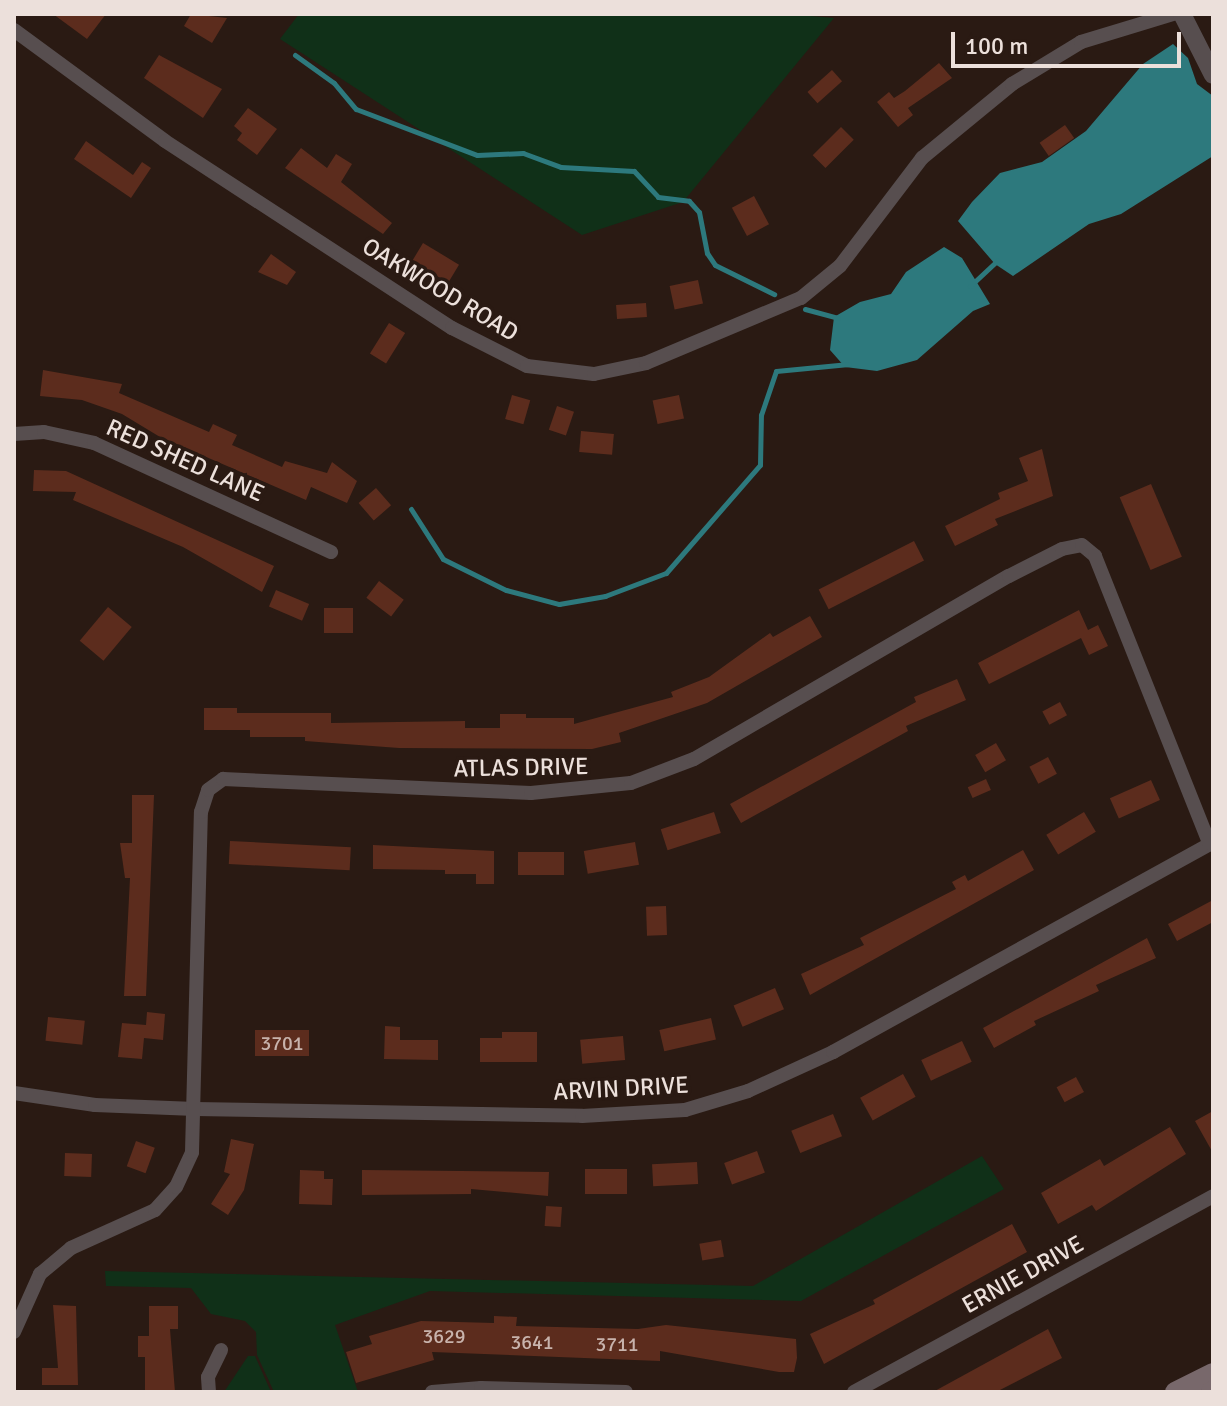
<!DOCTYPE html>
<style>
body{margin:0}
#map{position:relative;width:1227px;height:1406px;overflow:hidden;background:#2a1a13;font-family:Signika,sans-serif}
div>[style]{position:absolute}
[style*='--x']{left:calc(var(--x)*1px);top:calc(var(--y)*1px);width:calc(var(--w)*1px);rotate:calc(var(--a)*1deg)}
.green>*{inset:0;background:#103018}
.water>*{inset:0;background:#2d797d}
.stream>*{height:5px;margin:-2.5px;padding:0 2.5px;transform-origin:2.5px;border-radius:2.5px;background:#2d797d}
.building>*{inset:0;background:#5c2c1d;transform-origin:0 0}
.minor>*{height:14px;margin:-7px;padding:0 7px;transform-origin:7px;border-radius:7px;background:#574e4f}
.tertiary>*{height:18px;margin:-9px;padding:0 9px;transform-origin:9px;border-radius:9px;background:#574e4f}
.secondary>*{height:20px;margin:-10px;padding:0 10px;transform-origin:10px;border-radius:10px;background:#78686b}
span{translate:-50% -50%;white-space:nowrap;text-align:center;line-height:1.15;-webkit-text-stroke:7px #2a1a13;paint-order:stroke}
.number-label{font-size:20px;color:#c8b3ac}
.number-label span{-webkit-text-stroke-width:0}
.street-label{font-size:24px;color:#ece0db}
.frame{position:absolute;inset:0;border:16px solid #ece0db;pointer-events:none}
.scale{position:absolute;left:951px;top:32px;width:230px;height:36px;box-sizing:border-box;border:4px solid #ece0db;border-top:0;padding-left:10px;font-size:24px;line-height:28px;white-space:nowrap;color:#ece0db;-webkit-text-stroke:6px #2a1a13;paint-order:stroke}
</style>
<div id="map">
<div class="green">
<div style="clip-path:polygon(299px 14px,788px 14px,834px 18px,683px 202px,582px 235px,280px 39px)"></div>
<div style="clip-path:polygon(982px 1156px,1004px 1189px,801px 1301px,430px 1291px,335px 1325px,358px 1392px,274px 1392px,257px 1355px,256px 1332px,245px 1321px,211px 1314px,191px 1288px,106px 1286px,105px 1271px,753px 1286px)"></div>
<div style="clip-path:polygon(248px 1356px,255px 1356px,271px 1392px,224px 1392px)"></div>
</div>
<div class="water">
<div style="clip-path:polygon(1173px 44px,1188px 58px,1197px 84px,1213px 96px,1213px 156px,1121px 214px,1089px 224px,1013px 276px,995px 264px,958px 221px,972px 202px,1000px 173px,1042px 162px,1086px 131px,1143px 64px)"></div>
<div style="clip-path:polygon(944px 247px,962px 258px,990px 304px,973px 311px,917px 360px,877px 371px,845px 367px,830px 350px,834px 317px,860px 302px,891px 294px,906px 272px)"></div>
</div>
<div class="stream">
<div style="--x:295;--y:55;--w:48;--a:35.7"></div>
<div style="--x:334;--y:83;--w:34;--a:50"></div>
<div style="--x:356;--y:109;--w:129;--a:20.8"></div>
<div style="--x:477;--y:155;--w:46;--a:-2.5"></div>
<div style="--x:523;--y:153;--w:40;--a:20.2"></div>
<div style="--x:561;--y:167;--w:73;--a:3.1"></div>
<div style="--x:634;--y:171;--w:35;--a:47"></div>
<div style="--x:658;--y:197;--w:31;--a:7"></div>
<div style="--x:689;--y:201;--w:15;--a:48"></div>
<div style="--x:699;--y:212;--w:42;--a:79"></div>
<div style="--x:707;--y:253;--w:14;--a:56"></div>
<div style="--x:715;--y:265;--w:66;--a:26.2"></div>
<div style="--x:970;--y:286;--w:37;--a:-43"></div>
<div style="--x:805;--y:309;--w:34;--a:15"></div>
<div style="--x:411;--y:509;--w:59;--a:57.4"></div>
<div style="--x:443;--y:559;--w:70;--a:26.2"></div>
<div style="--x:506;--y:590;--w:55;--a:14.8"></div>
<div style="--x:559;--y:604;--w:47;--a:-9.9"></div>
<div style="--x:605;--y:596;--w:65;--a:-20.7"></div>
<div style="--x:666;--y:573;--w:143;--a:-49"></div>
<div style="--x:760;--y:465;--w:50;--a:-88.9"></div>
<div style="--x:761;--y:415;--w:46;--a:-71.2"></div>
<div style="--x:776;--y:371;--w:73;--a:-5.5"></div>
</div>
<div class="building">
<div style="clip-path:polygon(53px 14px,106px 14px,87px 39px)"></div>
<div style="clip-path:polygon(191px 14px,227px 18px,212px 43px,184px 26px)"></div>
<div style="clip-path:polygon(159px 55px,222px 89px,203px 118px,144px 78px)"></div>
<div style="clip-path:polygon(939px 63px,952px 78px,908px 108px,913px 115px,898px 127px,877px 102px,889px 92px,894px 98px,905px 91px)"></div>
<div style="left:832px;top:70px;width:15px;height:33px;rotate:48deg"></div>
<div style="clip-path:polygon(248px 108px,277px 129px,257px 155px,237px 140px,242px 133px,234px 126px)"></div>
<div style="left:1065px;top:125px;width:16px;height:31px;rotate:55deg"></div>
<div style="left:841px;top:127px;width:18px;height:40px;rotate:45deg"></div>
<div style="clip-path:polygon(86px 141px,133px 175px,142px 162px,151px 168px,131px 198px,74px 159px)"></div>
<div style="clip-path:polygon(301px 148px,327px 168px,336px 154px,352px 164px,341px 182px,392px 223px,383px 234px,285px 168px)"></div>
<div style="left:754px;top:196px;width:32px;height:25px;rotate:62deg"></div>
<div style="left:423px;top:243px;width:42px;height:21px;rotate:31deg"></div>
<div style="clip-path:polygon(271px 254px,296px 272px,287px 285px,258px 272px)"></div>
<div style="left:698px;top:280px;width:24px;height:29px;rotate:78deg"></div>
<div style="left:646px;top:303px;width:14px;height:30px;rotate:86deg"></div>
<div style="left:389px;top:323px;width:19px;height:36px;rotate:32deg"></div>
<div style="clip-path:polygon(43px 370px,122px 384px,119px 393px,209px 432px,213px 424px,237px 435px,232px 445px,282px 467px,285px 461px,327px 473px,332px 462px,357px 481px,347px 503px,311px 487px,306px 500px,160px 437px,122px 414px,82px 400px,40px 396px)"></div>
<div style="left:512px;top:395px;width:19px;height:25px;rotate:16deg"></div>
<div style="left:679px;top:395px;width:24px;height:27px;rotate:78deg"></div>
<div style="left:557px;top:406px;width:18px;height:25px;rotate:19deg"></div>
<div style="left:581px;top:431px;width:33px;height:21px;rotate:5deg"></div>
<div style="clip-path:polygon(1042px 449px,1053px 496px,995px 519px,998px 525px,955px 546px,945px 526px,1000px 499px,998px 493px,1028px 481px,1019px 458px)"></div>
<div style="clip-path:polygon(34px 470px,66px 471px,274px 566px,262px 592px,183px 547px,73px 500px,76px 492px,33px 491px)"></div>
<div style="left:1151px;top:484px;width:79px;height:34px;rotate:67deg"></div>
<div style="left:376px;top:488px;width:23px;height:23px;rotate:49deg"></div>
<div style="left:914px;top:541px;width:22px;height:107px;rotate:63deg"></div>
<div style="left:379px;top:581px;width:31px;height:21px;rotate:37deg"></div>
<div style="left:276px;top:590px;width:36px;height:18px;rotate:23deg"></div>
<div style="left:108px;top:607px;width:31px;height:44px;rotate:40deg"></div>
<div style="left:324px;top:608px;width:29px;height:25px"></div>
<div style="clip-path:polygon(1079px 610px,1088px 630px,1098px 625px,1108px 646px,1089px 655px,1081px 638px,989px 684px,978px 663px)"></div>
<div style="clip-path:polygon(810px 616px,822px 637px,707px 703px,619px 733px,621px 742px,592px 749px,399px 748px,305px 741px,305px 737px,250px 737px,250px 730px,204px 730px,204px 708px,237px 708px,237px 713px,331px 713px,331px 723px,465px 721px,465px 728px,500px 728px,500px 714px,526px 714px,526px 718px,574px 718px,574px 724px,673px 697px,671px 692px,709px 677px,770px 633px,773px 637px)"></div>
<div style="clip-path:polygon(957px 679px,966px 700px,906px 726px,908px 731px,741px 823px,730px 804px,916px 702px,914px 697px)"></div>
<div style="left:1060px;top:702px;width:15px;height:20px;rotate:62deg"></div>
<div style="left:996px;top:743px;width:20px;height:24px;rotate:60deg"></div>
<div style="left:1048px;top:757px;width:19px;height:21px;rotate:62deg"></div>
<div style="left:986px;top:779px;width:12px;height:20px;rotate:66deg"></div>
<div style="left:1151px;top:780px;width:22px;height:45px;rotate:66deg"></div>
<div style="clip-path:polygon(132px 795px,154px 795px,146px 996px,124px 996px,130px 878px,125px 878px,120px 843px,132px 843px)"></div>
<div style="left:714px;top:812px;width:22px;height:56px;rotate:72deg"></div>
<div style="left:1084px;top:812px;width:23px;height:44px;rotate:59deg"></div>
<div style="left:230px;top:841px;width:121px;height:23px;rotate:3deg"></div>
<div style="left:635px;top:842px;width:23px;height:52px;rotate:80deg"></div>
<div style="clip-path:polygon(373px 845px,494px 851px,494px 884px,476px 884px,476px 874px,445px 874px,445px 870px,373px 869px)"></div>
<div style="clip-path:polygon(1023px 850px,1034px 870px,810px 995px,801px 974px,864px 945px,860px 938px,956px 889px,952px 882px,965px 875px,968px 881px)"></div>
<div style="left:518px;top:852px;width:46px;height:23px"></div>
<div style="clip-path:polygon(1213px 900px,1213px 922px,1177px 941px,1168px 924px)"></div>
<div style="left:666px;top:906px;width:29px;height:20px;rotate:88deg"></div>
<div style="clip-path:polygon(1147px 938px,1156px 958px,1096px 985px,1099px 991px,1034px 1021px,1036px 1025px,994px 1048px,983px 1028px)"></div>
<div style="left:775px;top:988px;width:23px;height:45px;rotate:67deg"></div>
<div style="clip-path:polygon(147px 1012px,165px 1014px,163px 1040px,144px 1038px,142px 1059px,118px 1057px,122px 1023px,146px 1025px)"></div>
<div style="left:48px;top:1017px;width:37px;height:24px;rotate:6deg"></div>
<div style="left:711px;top:1018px;width:22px;height:53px;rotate:77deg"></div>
<div style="clip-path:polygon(385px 1026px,400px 1027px,400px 1040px,438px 1040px,438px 1060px,384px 1059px)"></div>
<div style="left:255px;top:1030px;width:54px;height:26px"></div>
<div style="clip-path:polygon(502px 1032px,537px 1032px,537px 1062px,480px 1062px,480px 1038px,502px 1038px)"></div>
<div style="left:623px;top:1036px;width:24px;height:43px;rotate:85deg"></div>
<div style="left:962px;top:1041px;width:23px;height:45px;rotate:65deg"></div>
<div style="left:903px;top:1074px;width:26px;height:49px;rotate:61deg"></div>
<div style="left:1076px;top:1077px;width:17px;height:22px;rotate:62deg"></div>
<div style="clip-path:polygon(1213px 1111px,1213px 1153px,1195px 1121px)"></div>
<div style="left:833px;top:1114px;width:24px;height:45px;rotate:68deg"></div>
<div style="clip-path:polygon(1170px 1127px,1186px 1154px,1096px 1211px,1092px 1205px,1058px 1224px,1041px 1193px,1100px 1159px,1104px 1166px)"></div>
<div style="clip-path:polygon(231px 1139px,254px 1144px,244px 1190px,228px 1215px,211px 1204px,230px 1174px,224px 1172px)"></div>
<div style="left:136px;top:1141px;width:20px;height:27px;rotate:20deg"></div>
<div style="left:757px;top:1151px;width:23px;height:35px;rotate:70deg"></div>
<div style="left:65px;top:1153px;width:27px;height:23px;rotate:2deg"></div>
<div style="left:697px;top:1162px;width:22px;height:45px;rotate:87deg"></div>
<div style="left:585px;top:1169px;width:42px;height:25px"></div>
<div style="clip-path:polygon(300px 1170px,324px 1171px,324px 1179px,333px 1179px,332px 1205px,299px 1204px)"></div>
<div style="clip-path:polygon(362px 1170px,549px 1172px,548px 1196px,471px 1189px,471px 1194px,362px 1195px)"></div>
<div style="left:546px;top:1206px;width:16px;height:20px;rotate:4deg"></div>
<div style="clip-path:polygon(1012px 1224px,1027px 1252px,824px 1364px,810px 1334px,875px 1304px,873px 1300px)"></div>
<div style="left:721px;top:1240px;width:17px;height:22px;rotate:80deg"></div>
<div style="clip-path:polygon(53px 1305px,76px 1306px,78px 1385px,42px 1385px,42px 1368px,58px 1368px)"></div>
<div style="clip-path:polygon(149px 1306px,178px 1306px,178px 1329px,170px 1329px,175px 1392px,145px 1392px,145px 1357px,138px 1357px,138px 1336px,149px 1336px)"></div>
<div style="clip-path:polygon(494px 1316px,517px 1317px,516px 1326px,638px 1329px,666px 1325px,796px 1339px,797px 1358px,794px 1372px,779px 1372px,660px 1351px,660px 1361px,432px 1352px,434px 1360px,356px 1383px,346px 1352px,372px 1344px,369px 1336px,421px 1321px,494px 1323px)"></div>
<div style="clip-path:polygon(1048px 1329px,1062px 1358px,996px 1392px,933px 1392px)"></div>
</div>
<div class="minor">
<div style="--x:14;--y:30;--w:187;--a:36.3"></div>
<div style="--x:165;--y:141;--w:343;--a:33.1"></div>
<div style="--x:452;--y:328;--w:84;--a:26.9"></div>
<div style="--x:527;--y:366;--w:67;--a:6.8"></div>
<div style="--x:594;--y:374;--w:53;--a:-11.9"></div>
<div style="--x:646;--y:363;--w:168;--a:-22.8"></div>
<div style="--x:801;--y:298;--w:50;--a:-39.4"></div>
<div style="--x:840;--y:266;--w:136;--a:-52.8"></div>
<div style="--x:922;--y:158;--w:117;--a:-39.4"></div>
<div style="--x:1012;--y:84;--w:81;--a:-31.3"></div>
<div style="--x:1081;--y:42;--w:96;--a:-16.9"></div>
<div style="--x:14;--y:434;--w:30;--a:-4"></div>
<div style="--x:44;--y:432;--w:51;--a:12.4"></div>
<div style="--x:94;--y:443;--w:261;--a:24.7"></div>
<div style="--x:14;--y:1093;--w:82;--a:8.4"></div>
<div style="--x:95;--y:1105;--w:100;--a:2.3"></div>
<div style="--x:195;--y:1109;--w:387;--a:1"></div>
<div style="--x:582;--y:1116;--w:103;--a:-3.3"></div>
<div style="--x:685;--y:1110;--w:66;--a:-16.8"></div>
<div style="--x:748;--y:1091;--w:94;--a:-24.6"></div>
<div style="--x:833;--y:1052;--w:434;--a:-28.9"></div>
<div style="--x:14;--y:1332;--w:64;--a:-65.9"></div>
<div style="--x:40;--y:1274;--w:40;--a:-40"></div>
<div style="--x:71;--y:1248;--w:92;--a:-24.3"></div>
<div style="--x:155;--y:1210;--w:31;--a:-48"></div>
<div style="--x:176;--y:1187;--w:38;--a:-65"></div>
<div style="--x:192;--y:1152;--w:340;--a:-88.5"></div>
<div style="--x:201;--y:812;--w:23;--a:-72"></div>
<div style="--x:208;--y:790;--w:19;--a:-36"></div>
<div style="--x:223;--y:779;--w:308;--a:2.6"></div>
<div style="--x:531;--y:793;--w:100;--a:-5.7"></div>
<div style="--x:631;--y:783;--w:67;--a:-20.9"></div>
<div style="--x:694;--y:759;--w:364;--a:-30.2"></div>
<div style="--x:1009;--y:576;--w:59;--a:-27"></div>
<div style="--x:1062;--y:549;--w:20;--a:-11"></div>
<div style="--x:1082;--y:545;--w:17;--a:40"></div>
<div style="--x:1095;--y:556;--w:309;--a:68.3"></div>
<div style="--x:209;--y:1392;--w:15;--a:-94"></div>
<div style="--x:208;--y:1377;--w:30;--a:-64"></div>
<div style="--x:432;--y:1392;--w:49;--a:-4.7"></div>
<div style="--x:481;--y:1388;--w:145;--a:1.6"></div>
<div style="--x:854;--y:1392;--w:409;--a:-28.6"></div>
</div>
<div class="tertiary">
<div style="--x:1182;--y:14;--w:68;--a:63.1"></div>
</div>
<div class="secondary">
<div style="--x:1175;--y:1392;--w:42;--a:-26.6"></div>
<div style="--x:1211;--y:1392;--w:2;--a:-27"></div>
</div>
<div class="number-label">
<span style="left:282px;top:1043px">3701</span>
<span style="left:444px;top:1336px">3629</span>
<span style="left:532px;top:1342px">3641</span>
<span style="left:617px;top:1344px">3711</span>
</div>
<div class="street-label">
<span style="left:440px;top:290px;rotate:31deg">OAKWOOD ROAD</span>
<span style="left:185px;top:461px;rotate:24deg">RED SHED LANE</span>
<span style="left:521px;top:768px;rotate:-1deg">ATLAS DRIVE</span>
<span style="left:621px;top:1089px;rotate:-3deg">ARVIN DRIVE</span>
<span style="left:1023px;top:1275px;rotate:-29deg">ERNIE DRIVE</span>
</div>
<div class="frame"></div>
<div class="scale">100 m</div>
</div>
